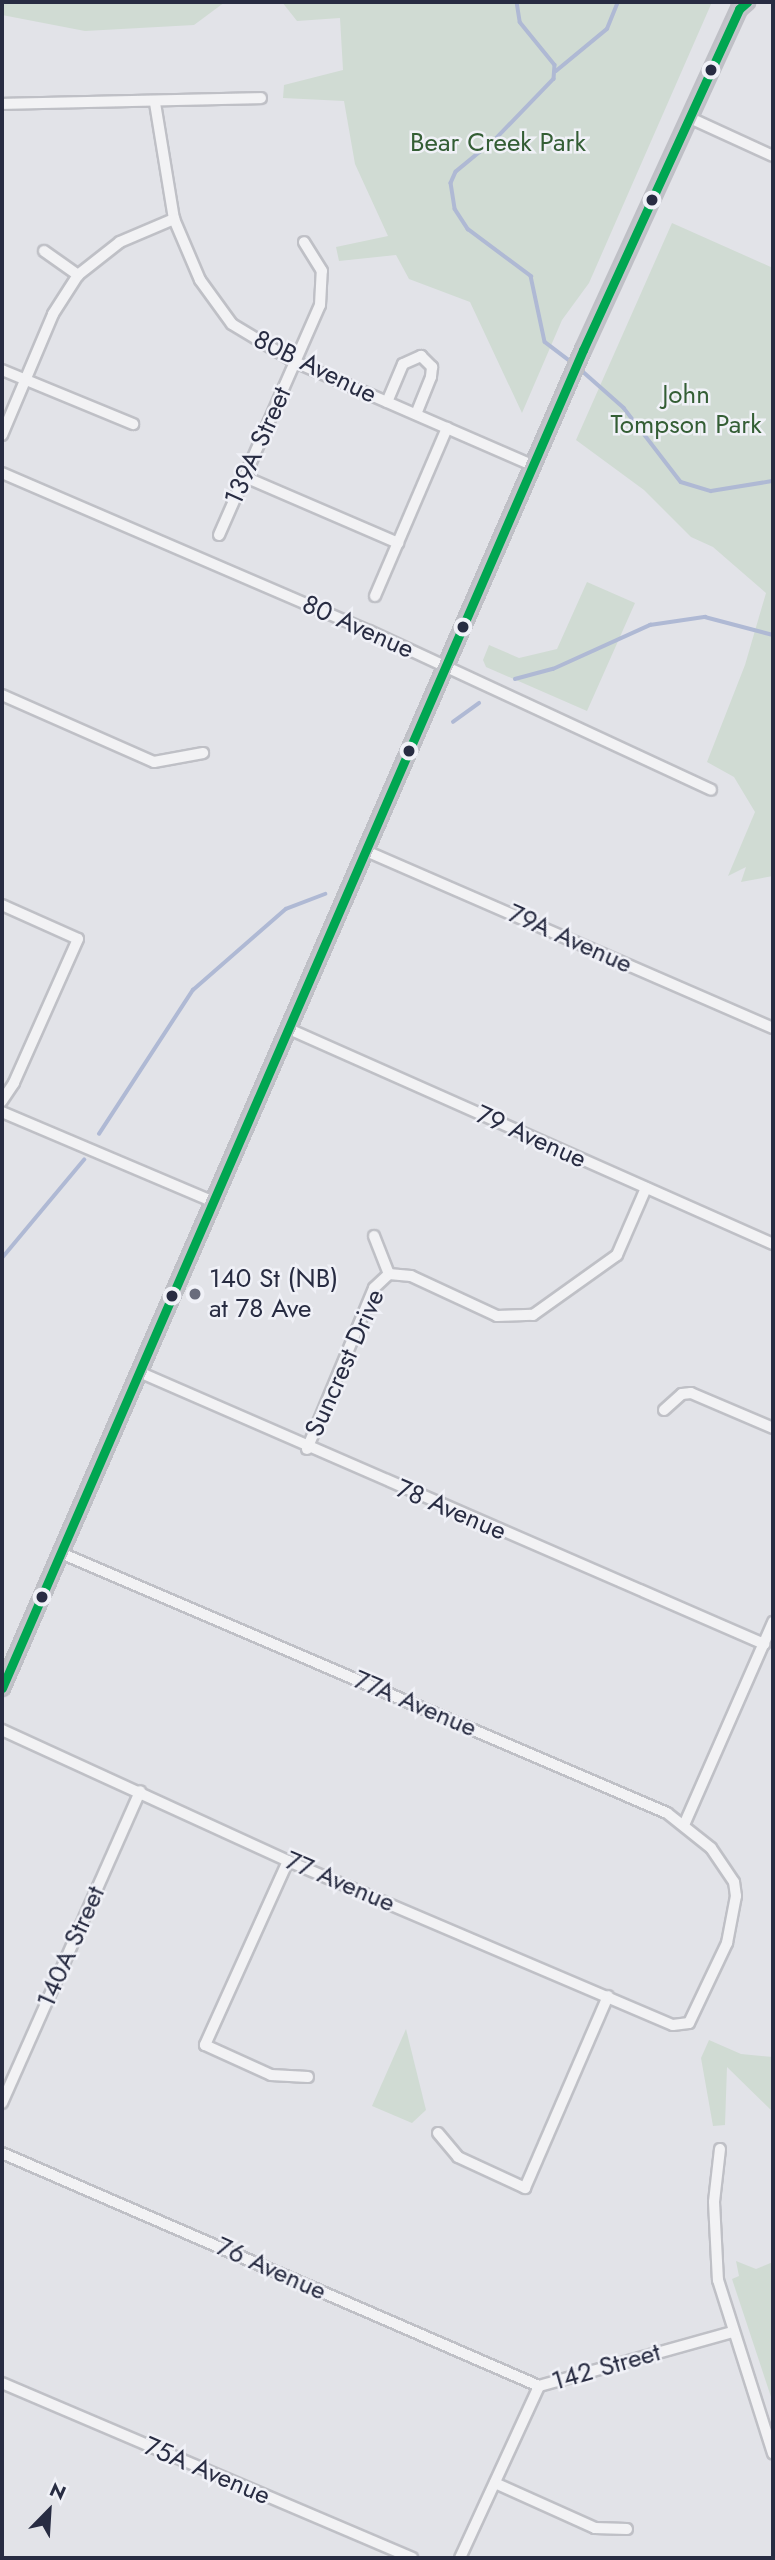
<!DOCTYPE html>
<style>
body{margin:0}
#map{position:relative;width:775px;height:2560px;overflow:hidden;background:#e2e3e8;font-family:Jost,sans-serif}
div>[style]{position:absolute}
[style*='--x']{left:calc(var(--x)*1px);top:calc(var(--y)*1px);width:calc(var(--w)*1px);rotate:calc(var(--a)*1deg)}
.green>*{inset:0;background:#d0dbd3}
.stream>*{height:3.5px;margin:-1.75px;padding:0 1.75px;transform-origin:1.75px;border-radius:1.75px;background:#afb9d4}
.roads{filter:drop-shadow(2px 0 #bfc0c6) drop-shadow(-2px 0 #bfc0c6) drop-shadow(0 2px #bfc0c6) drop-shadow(0 -2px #bfc0c6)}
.street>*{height:10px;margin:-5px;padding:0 5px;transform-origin:5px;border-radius:5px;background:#f2f2f4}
.secondary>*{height:14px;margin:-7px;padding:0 7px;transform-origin:7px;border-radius:7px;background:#c3c4ca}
.bus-1>*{height:9px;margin:-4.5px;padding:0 4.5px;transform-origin:4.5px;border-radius:4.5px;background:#00a651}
.dots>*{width:19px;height:19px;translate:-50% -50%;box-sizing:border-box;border:4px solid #f0f1f7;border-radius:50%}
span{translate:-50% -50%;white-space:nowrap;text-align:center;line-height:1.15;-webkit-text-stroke:5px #f0f1f7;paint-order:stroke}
.park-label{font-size:26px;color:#345e35}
.street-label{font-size:26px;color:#282c42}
.poi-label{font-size:26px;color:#282c42}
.left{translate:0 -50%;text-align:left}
.frame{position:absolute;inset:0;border:4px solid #282c42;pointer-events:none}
.north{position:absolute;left:14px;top:2476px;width:70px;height:70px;-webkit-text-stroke:5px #f0f1f7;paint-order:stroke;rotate:24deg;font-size:19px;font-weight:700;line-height:28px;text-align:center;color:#282c42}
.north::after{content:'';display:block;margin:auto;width:24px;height:32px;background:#282c42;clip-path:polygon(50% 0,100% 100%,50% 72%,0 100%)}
</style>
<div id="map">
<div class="green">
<div style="clip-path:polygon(2px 2px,225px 2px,194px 25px,85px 31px,2px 15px)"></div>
<div style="clip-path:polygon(282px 2px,712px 2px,589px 283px,562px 320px,522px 413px,470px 302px,409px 279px,396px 255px,339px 261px,336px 247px,388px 236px,355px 164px,344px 101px,283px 98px,284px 85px,343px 70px,340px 18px,297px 21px)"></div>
<div style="clip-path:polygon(672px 223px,773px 268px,773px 876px,741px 882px,746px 867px,728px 876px,755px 812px,734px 777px,707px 762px,745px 665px,766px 593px,713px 547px,691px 537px,644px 490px,576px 440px)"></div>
<div style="clip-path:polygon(587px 582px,635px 603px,587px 711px,486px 667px,483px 660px,489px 645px,519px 658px,557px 649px)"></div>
<div style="clip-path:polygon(406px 2029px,426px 2110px,412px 2123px,372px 2106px)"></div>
<div style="clip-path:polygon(709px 2040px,741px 2054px,773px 2057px,773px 2112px,727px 2067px,725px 2125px,713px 2126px,701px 2058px)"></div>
<div style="clip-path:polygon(736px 2261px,756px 2269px,773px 2262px,773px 2403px,732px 2279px,739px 2276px)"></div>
</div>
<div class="stream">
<div style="--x:517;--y:2;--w:20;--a:81"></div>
<div style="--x:520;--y:22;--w:55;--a:50.9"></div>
<div style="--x:555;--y:65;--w:14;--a:94"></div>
<div style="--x:554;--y:79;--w:85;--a:134"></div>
<div style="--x:495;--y:140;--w:50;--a:140.6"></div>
<div style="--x:456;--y:172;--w:12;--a:114"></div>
<div style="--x:451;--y:183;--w:26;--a:81"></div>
<div style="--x:455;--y:209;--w:24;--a:57"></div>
<div style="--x:468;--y:229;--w:79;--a:36.7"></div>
<div style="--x:531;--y:276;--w:67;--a:78"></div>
<div style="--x:545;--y:342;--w:35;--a:37"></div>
<div style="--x:556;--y:71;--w:66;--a:-39.5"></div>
<div style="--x:607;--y:29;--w:29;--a:-68"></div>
<div style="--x:579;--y:368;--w:60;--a:41.6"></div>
<div style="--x:624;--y:408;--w:93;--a:52.4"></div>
<div style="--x:681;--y:482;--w:31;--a:17"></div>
<div style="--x:711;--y:491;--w:63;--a:-9.2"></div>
<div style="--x:515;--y:679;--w:39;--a:-15"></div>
<div style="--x:553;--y:669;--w:107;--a:-24.4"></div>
<div style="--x:650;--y:625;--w:56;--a:-8.3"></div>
<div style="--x:705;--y:617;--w:70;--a:14.8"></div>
<div style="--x:453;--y:722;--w:32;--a:-36"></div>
<div style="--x:99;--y:1134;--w:172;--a:-56.9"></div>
<div style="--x:193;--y:990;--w:123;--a:-41.1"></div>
<div style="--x:286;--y:909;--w:42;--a:-21"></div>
<div style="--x:2;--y:1258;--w:128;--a:-50.1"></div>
</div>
<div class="roads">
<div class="street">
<div style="--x:155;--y:103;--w:118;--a:80.7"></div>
<div style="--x:174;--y:219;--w:66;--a:66.9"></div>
<div style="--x:200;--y:280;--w:54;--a:54"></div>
<div style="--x:232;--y:324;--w:74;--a:31.1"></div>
<div style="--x:295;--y:362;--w:261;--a:23.5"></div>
<div style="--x:2;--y:104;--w:259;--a:-1.3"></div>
<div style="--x:690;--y:118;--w:91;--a:24.6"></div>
<div style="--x:44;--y:251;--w:42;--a:35.2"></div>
<div style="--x:2;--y:370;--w:142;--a:22.4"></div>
<div style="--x:387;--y:402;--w:41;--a:-67.2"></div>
<div style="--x:403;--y:364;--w:20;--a:-24"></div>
<div style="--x:421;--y:356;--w:16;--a:45"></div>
<div style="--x:432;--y:367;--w:10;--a:96"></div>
<div style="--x:431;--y:377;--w:40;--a:112"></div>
<div style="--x:2;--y:435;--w:131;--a:-67.1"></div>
<div style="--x:53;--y:314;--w:46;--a:-57.3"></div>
<div style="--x:78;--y:275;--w:53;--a:-38.2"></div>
<div style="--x:120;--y:242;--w:59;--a:-23.1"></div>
<div style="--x:2;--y:473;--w:400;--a:23.3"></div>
<div style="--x:369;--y:631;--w:377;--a:24.9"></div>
<div style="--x:245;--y:477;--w:167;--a:23.3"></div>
<div style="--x:219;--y:535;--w:251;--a:-66.3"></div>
<div style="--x:320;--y:305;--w:34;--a:-87"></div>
<div style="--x:322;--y:271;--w:34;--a:-122"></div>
<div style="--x:375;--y:596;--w:183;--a:-66.8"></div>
<div style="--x:2;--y:695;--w:166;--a:23.8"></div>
<div style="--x:154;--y:762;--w:50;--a:-10.4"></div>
<div style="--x:366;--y:851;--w:444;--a:23.5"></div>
<div style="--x:2;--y:905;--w:83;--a:24.1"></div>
<div style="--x:78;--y:939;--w:158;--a:114"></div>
<div style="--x:14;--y:1083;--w:22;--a:124"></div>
<div style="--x:289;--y:1029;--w:530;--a:23.95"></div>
<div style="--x:2;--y:1112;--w:230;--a:23"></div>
<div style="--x:374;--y:1236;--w:41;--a:68.5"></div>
<div style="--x:139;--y:1372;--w:682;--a:23.52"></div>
<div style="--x:664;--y:1410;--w:24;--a:-42"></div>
<div style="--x:682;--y:1394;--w:9;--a:-6"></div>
<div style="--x:691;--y:1393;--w:89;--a:23.1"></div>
<div style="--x:307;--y:1449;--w:174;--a:-67.4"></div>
<div style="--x:374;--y:1288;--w:21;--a:-43"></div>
<div style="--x:389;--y:1274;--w:22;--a:5"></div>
<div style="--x:411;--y:1276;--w:95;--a:24.9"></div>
<div style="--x:497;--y:1316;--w:36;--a:-2"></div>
<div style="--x:533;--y:1315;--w:103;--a:-35.5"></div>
<div style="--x:617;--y:1255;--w:73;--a:-66.6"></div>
<div style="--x:2;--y:1730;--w:315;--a:24.6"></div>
<div style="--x:288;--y:1861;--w:418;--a:23.1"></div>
<div style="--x:673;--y:2025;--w:16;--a:-7"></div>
<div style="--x:689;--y:2023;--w:89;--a:-64.6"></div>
<div style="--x:727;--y:1943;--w:48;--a:-79.2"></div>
<div style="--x:736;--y:1896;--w:14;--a:-98"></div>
<div style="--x:734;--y:1882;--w:41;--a:-124.1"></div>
<div style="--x:711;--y:1848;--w:56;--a:-141.5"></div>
<div style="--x:667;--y:1813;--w:659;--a:-156.78"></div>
<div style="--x:684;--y:1825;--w:222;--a:-66.3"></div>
<div style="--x:288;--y:1861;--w:202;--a:114.3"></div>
<div style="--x:205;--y:2045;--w:72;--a:24.4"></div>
<div style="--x:271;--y:2075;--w:37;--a:3"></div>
<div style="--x:2;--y:2103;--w:341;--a:-66.1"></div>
<div style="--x:438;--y:2133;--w:31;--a:50"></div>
<div style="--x:458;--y:2157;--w:74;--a:24.8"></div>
<div style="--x:525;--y:2188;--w:209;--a:-66.6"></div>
<div style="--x:720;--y:2149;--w:53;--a:96.5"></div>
<div style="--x:714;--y:2202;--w:78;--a:87.1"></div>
<div style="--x:718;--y:2280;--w:182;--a:72.4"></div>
<div style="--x:2;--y:2153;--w:585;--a:23.46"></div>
<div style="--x:2;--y:2383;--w:446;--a:23.1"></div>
<div style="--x:495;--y:2483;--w:110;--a:24.2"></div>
<div style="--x:595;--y:2528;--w:32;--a:2"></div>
<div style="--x:460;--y:2558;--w:189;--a:-65.3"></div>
<div style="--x:539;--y:2386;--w:201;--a:-15.6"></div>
</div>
<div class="secondary">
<div style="--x:2;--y:1688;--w:1459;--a:-66.53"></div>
<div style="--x:583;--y:350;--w:375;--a:-65.4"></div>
<div style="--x:739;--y:9;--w:11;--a:-41"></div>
</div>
</div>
<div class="bus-1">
<div style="--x:2;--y:1688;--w:1459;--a:-66.53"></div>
<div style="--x:583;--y:350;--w:375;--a:-65.4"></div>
<div style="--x:739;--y:9;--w:11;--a:-41"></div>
</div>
<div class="dots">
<div style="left:711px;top:70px;background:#282c42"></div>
<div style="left:652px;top:200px;background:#282c42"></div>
<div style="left:463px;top:627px;background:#282c42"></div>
<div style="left:409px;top:751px;background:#282c42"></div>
<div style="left:195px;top:1294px;background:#696c7c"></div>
<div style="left:172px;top:1296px;background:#282c42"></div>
<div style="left:42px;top:1597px;background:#282c42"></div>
</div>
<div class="park-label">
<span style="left:498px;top:143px">Bear Creek Park</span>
<span style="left:686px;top:410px">John<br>Tompson Park</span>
</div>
<div class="street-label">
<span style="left:315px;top:367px;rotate:26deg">80B Avenue</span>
<span style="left:258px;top:446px;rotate:-66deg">139A Street</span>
<span style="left:358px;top:627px;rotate:24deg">80 Avenue</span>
<span style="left:570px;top:939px;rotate:24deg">79A Avenue</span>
<span style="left:531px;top:1137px;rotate:24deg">79 Avenue</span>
<span style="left:345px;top:1363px;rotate:-66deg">Suncrest Drive</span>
<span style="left:451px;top:1510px;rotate:23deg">78 Avenue</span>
<span style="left:415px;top:1704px;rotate:23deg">77A Avenue</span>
<span style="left:340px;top:1882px;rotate:23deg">77 Avenue</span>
<span style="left:71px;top:1947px;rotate:-66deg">140A Street</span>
<span style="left:271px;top:2269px;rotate:24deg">76 Avenue</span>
<span style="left:606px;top:2367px;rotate:-16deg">142 Street</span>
<span style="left:207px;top:2471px;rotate:23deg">75A Avenue</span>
</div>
<div class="poi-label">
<span class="left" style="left:209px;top:1294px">140 St (NB)<br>at 78 Ave</span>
</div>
<div class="frame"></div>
<div class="north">N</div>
</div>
